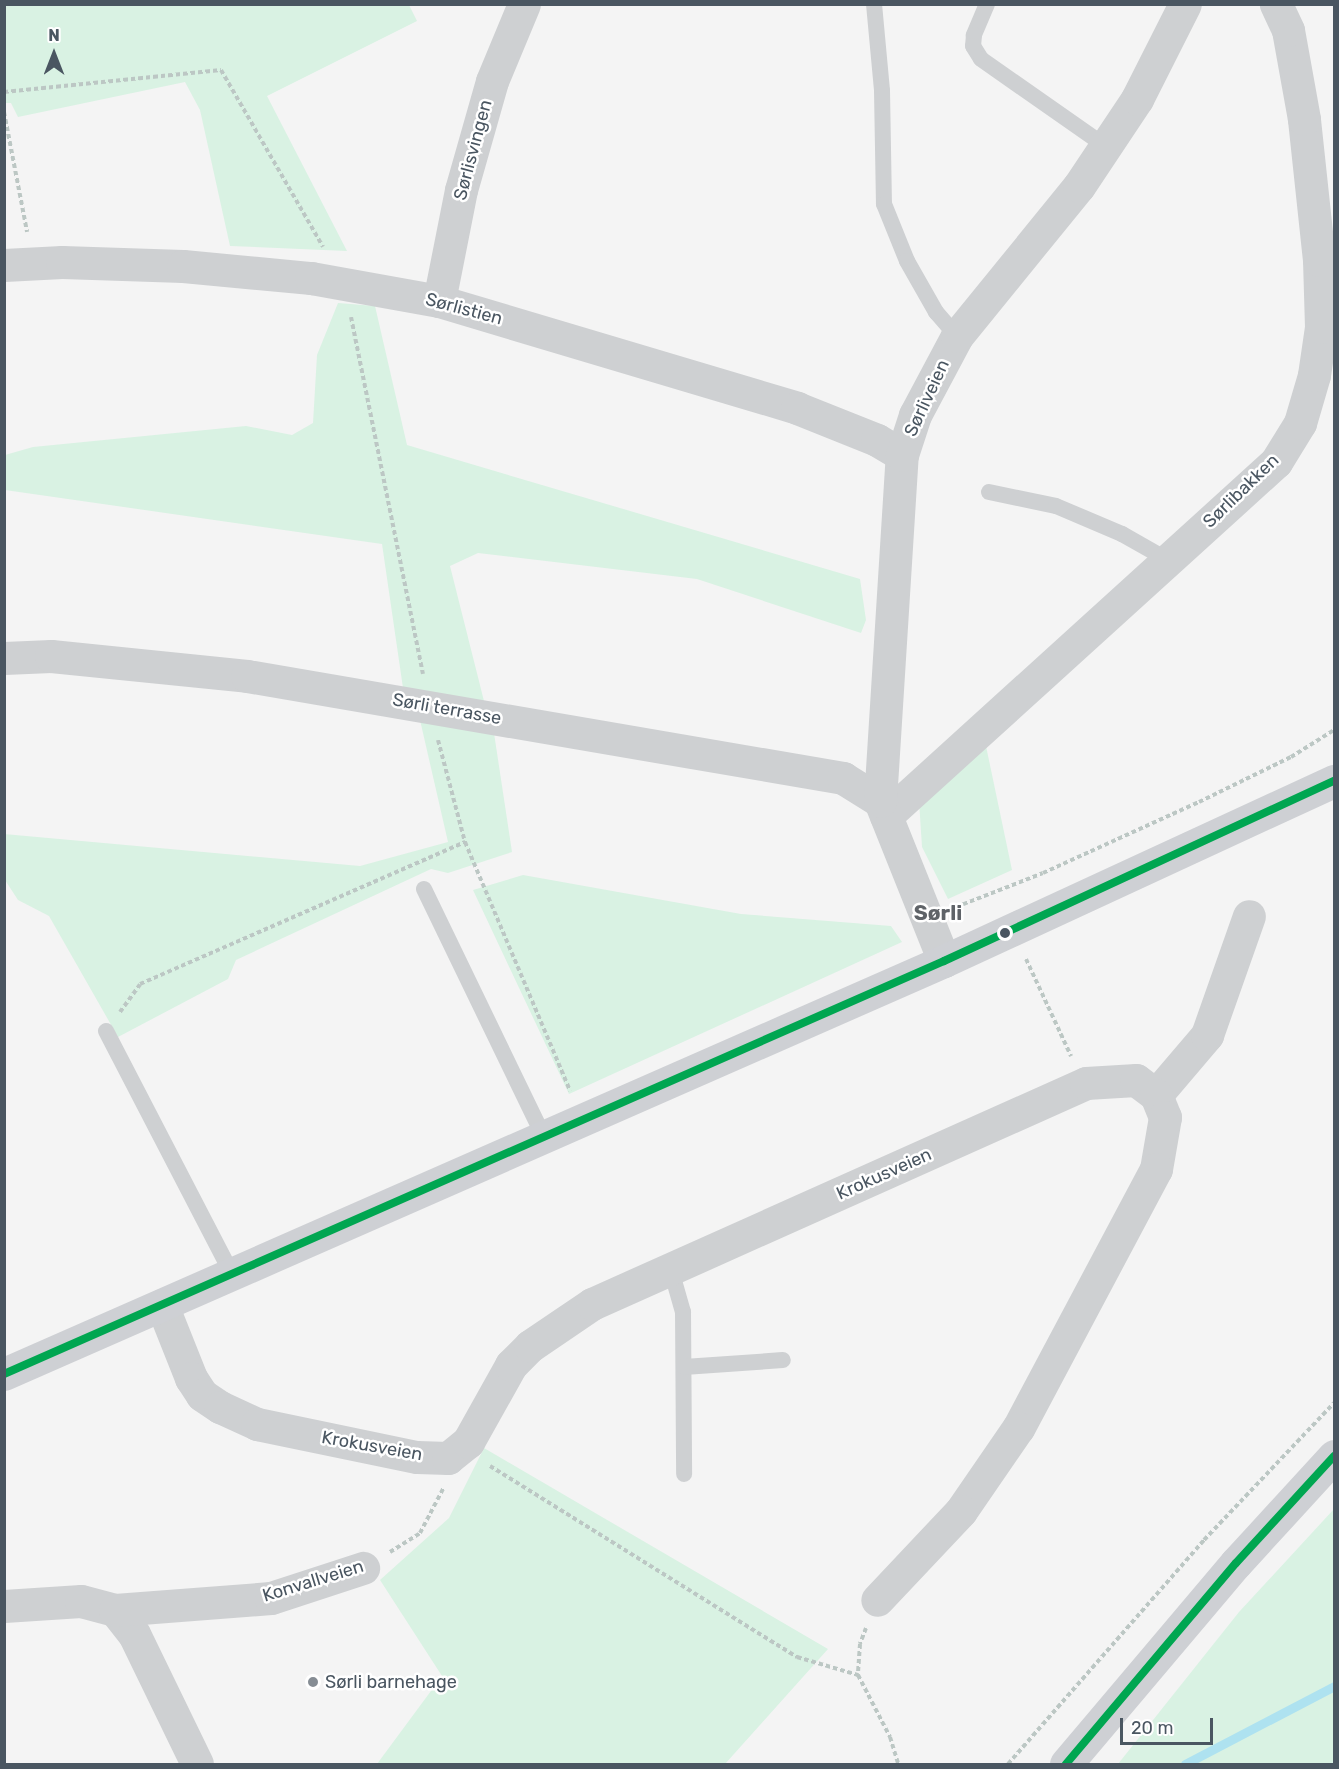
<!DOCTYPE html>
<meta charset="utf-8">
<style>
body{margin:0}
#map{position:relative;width:1339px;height:1769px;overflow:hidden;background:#f4f4f4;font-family:Rubik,sans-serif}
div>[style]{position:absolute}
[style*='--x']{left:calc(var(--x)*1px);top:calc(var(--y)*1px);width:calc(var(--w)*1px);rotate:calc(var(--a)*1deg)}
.green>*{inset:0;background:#d9f2e3}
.stream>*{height:9px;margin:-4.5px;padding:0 4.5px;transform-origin:4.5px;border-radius:4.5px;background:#aee2f0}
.path>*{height:4px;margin-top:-2px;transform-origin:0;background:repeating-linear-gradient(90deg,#bcc7c4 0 4.5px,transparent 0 7.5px)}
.lane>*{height:16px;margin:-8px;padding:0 8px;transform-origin:8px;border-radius:8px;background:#ced0d2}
.street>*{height:33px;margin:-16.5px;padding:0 16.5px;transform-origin:16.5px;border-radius:16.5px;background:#ced0d2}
.secondary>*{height:33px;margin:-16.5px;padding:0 16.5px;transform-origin:16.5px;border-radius:16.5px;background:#ced0d4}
.bus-1>*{height:8px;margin:-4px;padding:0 4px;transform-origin:4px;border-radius:4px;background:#00a651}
.dots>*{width:16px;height:16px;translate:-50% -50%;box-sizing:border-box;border:3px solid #fff;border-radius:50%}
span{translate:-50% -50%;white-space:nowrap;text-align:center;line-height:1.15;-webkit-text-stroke:5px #fff;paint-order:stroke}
.street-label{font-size:18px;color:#4a5661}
.poi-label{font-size:18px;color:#4a5661}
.left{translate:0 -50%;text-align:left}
.quarter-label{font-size:21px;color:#5f6368;font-weight:700}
.frame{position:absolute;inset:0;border:6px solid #4a5661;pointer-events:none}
.north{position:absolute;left:24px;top:24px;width:60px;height:60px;-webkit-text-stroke:4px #fff;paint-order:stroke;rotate:0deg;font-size:16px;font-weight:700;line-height:24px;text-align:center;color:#4a5661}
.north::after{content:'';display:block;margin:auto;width:21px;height:27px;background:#4a5661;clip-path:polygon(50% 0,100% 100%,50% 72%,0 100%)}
.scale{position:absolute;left:1120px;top:1718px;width:93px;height:27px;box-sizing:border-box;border:3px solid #4a5661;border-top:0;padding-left:8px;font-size:18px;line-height:21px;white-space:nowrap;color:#4a5661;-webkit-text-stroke:4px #fff;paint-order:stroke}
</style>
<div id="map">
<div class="green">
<div style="clip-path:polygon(4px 5px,409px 5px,417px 21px,267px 96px,347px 251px,230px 246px,200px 110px,185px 82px,18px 117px,11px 103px,5px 103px)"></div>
<div style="clip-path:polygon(338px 303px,375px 306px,407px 445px,860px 579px,866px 620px,861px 633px,697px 579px,478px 553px,450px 566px,485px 705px,403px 688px,382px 544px,5px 490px,5px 455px,33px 447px,246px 426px,292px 435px,313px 423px,317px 355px)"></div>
<div style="clip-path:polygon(420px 720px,494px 733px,512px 852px,448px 873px,431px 869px,236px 960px,228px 979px,118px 1037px,49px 916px,18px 900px,5px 880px,4px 834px,360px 866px,448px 842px)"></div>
<div style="clip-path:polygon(986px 746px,1012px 870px,948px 899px,922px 847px,919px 801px)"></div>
<div style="clip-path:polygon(523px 875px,741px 914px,891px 926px,902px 942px,569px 1094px,473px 890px)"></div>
<div style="clip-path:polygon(484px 1448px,828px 1649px,725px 1764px,377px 1764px,442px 1676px,380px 1580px,449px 1518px)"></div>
<div style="clip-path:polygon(1334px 1509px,1334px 1764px,1118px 1764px,1239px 1612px)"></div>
</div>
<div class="stream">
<div style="--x:1185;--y:1764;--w:168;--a:-27.6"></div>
</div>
<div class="path">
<div style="--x:4;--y:92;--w:218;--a:-5.8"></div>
<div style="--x:221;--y:70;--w:204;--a:60"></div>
<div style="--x:4;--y:112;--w:122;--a:79.1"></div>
<div style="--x:351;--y:317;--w:364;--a:78.6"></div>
<div style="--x:438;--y:740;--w:106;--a:75.2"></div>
<div style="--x:465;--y:842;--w:270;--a:67.1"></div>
<div style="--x:956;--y:907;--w:93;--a:-21.3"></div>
<div style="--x:1043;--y:873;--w:171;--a:-24.5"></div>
<div style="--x:1199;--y:802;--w:102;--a:-26.1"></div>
<div style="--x:1291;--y:757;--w:51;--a:-32.1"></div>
<div style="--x:1026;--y:959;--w:107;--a:65.1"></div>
<div style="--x:120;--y:1012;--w:34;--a:-54"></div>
<div style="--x:140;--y:984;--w:355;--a:-23.6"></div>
<div style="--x:490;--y:1466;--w:362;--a:31.9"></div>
<div style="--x:797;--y:1657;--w:64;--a:16.4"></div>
<div style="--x:390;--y:1552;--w:36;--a:-32"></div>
<div style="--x:420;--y:1533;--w:50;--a:-62.4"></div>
<div style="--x:866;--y:1628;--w:17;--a:111"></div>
<div style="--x:860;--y:1644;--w:31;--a:94"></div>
<div style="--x:858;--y:1675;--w:70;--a:62.7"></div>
<div style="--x:890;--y:1737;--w:28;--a:73"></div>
<div style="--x:1008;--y:1764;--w:298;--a:-48.8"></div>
<div style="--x:1204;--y:1540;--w:189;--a:-46.5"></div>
</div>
<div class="lane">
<div style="--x:874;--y:4;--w:87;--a:84.7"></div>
<div style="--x:882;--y:91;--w:113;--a:89"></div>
<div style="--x:884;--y:204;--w:61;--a:68"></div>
<div style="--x:907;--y:261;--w:59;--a:60.4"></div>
<div style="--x:936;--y:312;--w:32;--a:49"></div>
<div style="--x:987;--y:4;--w:34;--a:113"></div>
<div style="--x:974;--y:35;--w:11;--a:95"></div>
<div style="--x:973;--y:46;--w:15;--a:58"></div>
<div style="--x:981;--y:59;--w:150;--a:35"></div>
<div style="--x:989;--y:492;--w:68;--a:11.8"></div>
<div style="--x:1056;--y:506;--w:72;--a:23"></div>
<div style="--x:1122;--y:534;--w:53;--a:29.5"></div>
<div style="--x:424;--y:889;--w:276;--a:64.2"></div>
<div style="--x:106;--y:1031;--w:274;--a:62.6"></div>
<div style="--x:671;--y:1270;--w:44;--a:74.1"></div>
<div style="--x:683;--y:1312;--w:162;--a:89.6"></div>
<div style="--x:684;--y:1367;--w:99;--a:-4"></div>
</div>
<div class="street">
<div style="--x:4;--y:265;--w:58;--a:-3"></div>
<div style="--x:62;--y:262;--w:121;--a:1.9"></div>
<div style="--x:183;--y:266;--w:129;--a:5.4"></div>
<div style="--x:311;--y:278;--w:130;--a:10.2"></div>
<div style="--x:439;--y:301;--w:374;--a:16.6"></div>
<div style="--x:797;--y:408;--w:86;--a:21.8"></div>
<div style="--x:877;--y:440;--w:29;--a:31"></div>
<div style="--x:439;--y:301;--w:113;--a:-78.8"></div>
<div style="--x:461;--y:190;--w:113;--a:-74.1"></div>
<div style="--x:492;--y:81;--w:83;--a:-67.4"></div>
<div style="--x:4;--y:658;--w:47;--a:-2.4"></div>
<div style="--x:51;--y:656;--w:197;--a:5.8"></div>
<div style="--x:247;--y:676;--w:605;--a:9.71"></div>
<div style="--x:843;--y:778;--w:44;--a:31.9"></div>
<div style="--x:886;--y:816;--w:527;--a:-42.23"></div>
<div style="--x:1276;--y:462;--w:46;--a:-58.4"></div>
<div style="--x:1300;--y:423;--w:50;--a:-73.7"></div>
<div style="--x:1314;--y:375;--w:49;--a:-81.7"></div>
<div style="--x:1321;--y:327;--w:67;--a:-91.7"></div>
<div style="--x:1319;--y:260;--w:142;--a:-96.1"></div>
<div style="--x:1304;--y:119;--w:90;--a:-100.2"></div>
<div style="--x:1288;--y:30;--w:29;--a:-115"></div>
<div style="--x:944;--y:961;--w:172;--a:-111.8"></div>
<div style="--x:880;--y:801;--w:347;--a:-86.4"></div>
<div style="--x:902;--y:455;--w:42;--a:-72"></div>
<div style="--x:915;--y:415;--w:89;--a:-62"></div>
<div style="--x:957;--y:336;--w:193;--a:-50.9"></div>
<div style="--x:1079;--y:186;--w:105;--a:-56.3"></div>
<div style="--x:1137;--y:99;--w:106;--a:-63.2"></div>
<div style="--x:1156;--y:1095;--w:79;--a:-49.6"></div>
<div style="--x:1207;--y:1035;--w:126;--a:-70.6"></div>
<div style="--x:162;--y:1305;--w:79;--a:68.3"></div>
<div style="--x:191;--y:1378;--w:20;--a:57"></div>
<div style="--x:202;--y:1395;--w:22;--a:34"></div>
<div style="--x:220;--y:1407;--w:41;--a:24.7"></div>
<div style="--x:257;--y:1424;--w:163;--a:11.7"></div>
<div style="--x:417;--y:1457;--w:31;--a:2"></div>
<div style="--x:448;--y:1458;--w:26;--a:-39"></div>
<div style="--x:468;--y:1442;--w:88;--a:-60.8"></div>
<div style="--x:511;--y:1365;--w:27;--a:-45"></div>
<div style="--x:530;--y:1346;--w:75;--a:-34.1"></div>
<div style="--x:592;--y:1304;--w:541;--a:-24.1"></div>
<div style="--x:1086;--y:1083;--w:50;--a:-3.4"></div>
<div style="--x:1136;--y:1080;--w:25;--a:37"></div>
<div style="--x:1156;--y:1095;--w:24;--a:68"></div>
<div style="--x:1165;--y:1117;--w:53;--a:99.8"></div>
<div style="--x:1156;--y:1169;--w:293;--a:118"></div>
<div style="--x:1018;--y:1428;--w:101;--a:124.5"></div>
<div style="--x:961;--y:1511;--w:122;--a:133.3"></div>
<div style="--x:4;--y:1606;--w:77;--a:-3.7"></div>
<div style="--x:81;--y:1601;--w:35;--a:15"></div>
<div style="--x:115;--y:1610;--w:31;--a:52"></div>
<div style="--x:134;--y:1634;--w:144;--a:64.1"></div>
<div style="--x:115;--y:1610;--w:156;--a:-4.4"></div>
<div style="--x:271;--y:1598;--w:97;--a:-18.1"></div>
</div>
<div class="secondary">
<div style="--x:4;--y:1374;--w:1027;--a:-23.72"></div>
<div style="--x:944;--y:961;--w:430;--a:-24.8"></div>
<div style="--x:1066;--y:1764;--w:263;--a:-49.8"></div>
<div style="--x:1236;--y:1563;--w:145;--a:-47.5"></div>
</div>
<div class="bus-1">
<div style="--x:4;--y:1374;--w:1027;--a:-23.72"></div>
<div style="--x:944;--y:961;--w:430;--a:-24.8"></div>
<div style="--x:1066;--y:1764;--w:263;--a:-49.8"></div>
<div style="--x:1236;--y:1563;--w:145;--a:-47.5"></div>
</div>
<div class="dots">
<div style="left:1005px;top:933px;background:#4a5661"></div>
<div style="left:313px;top:1682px;background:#868d94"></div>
</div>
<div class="street-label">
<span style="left:473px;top:150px;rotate:-75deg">Sørlisvingen</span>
<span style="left:464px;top:309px;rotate:15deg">Sørlistien</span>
<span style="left:927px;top:398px;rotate:-65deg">Sørliveien</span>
<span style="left:1241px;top:491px;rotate:-44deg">Sørlibakken</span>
<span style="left:447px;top:709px;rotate:10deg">Sørli terrasse</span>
<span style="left:884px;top:1174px;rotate:-24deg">Krokusveien</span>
<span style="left:372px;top:1446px;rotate:10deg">Krokusveien</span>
<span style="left:313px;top:1581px;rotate:-17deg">Konvallveien</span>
</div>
<div class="poi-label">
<span class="left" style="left:325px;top:1682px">Sørli barnehage</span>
</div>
<div class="quarter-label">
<span style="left:938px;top:913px">Sørli</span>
</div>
<div class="frame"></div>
<div class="north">N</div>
<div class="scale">20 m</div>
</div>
